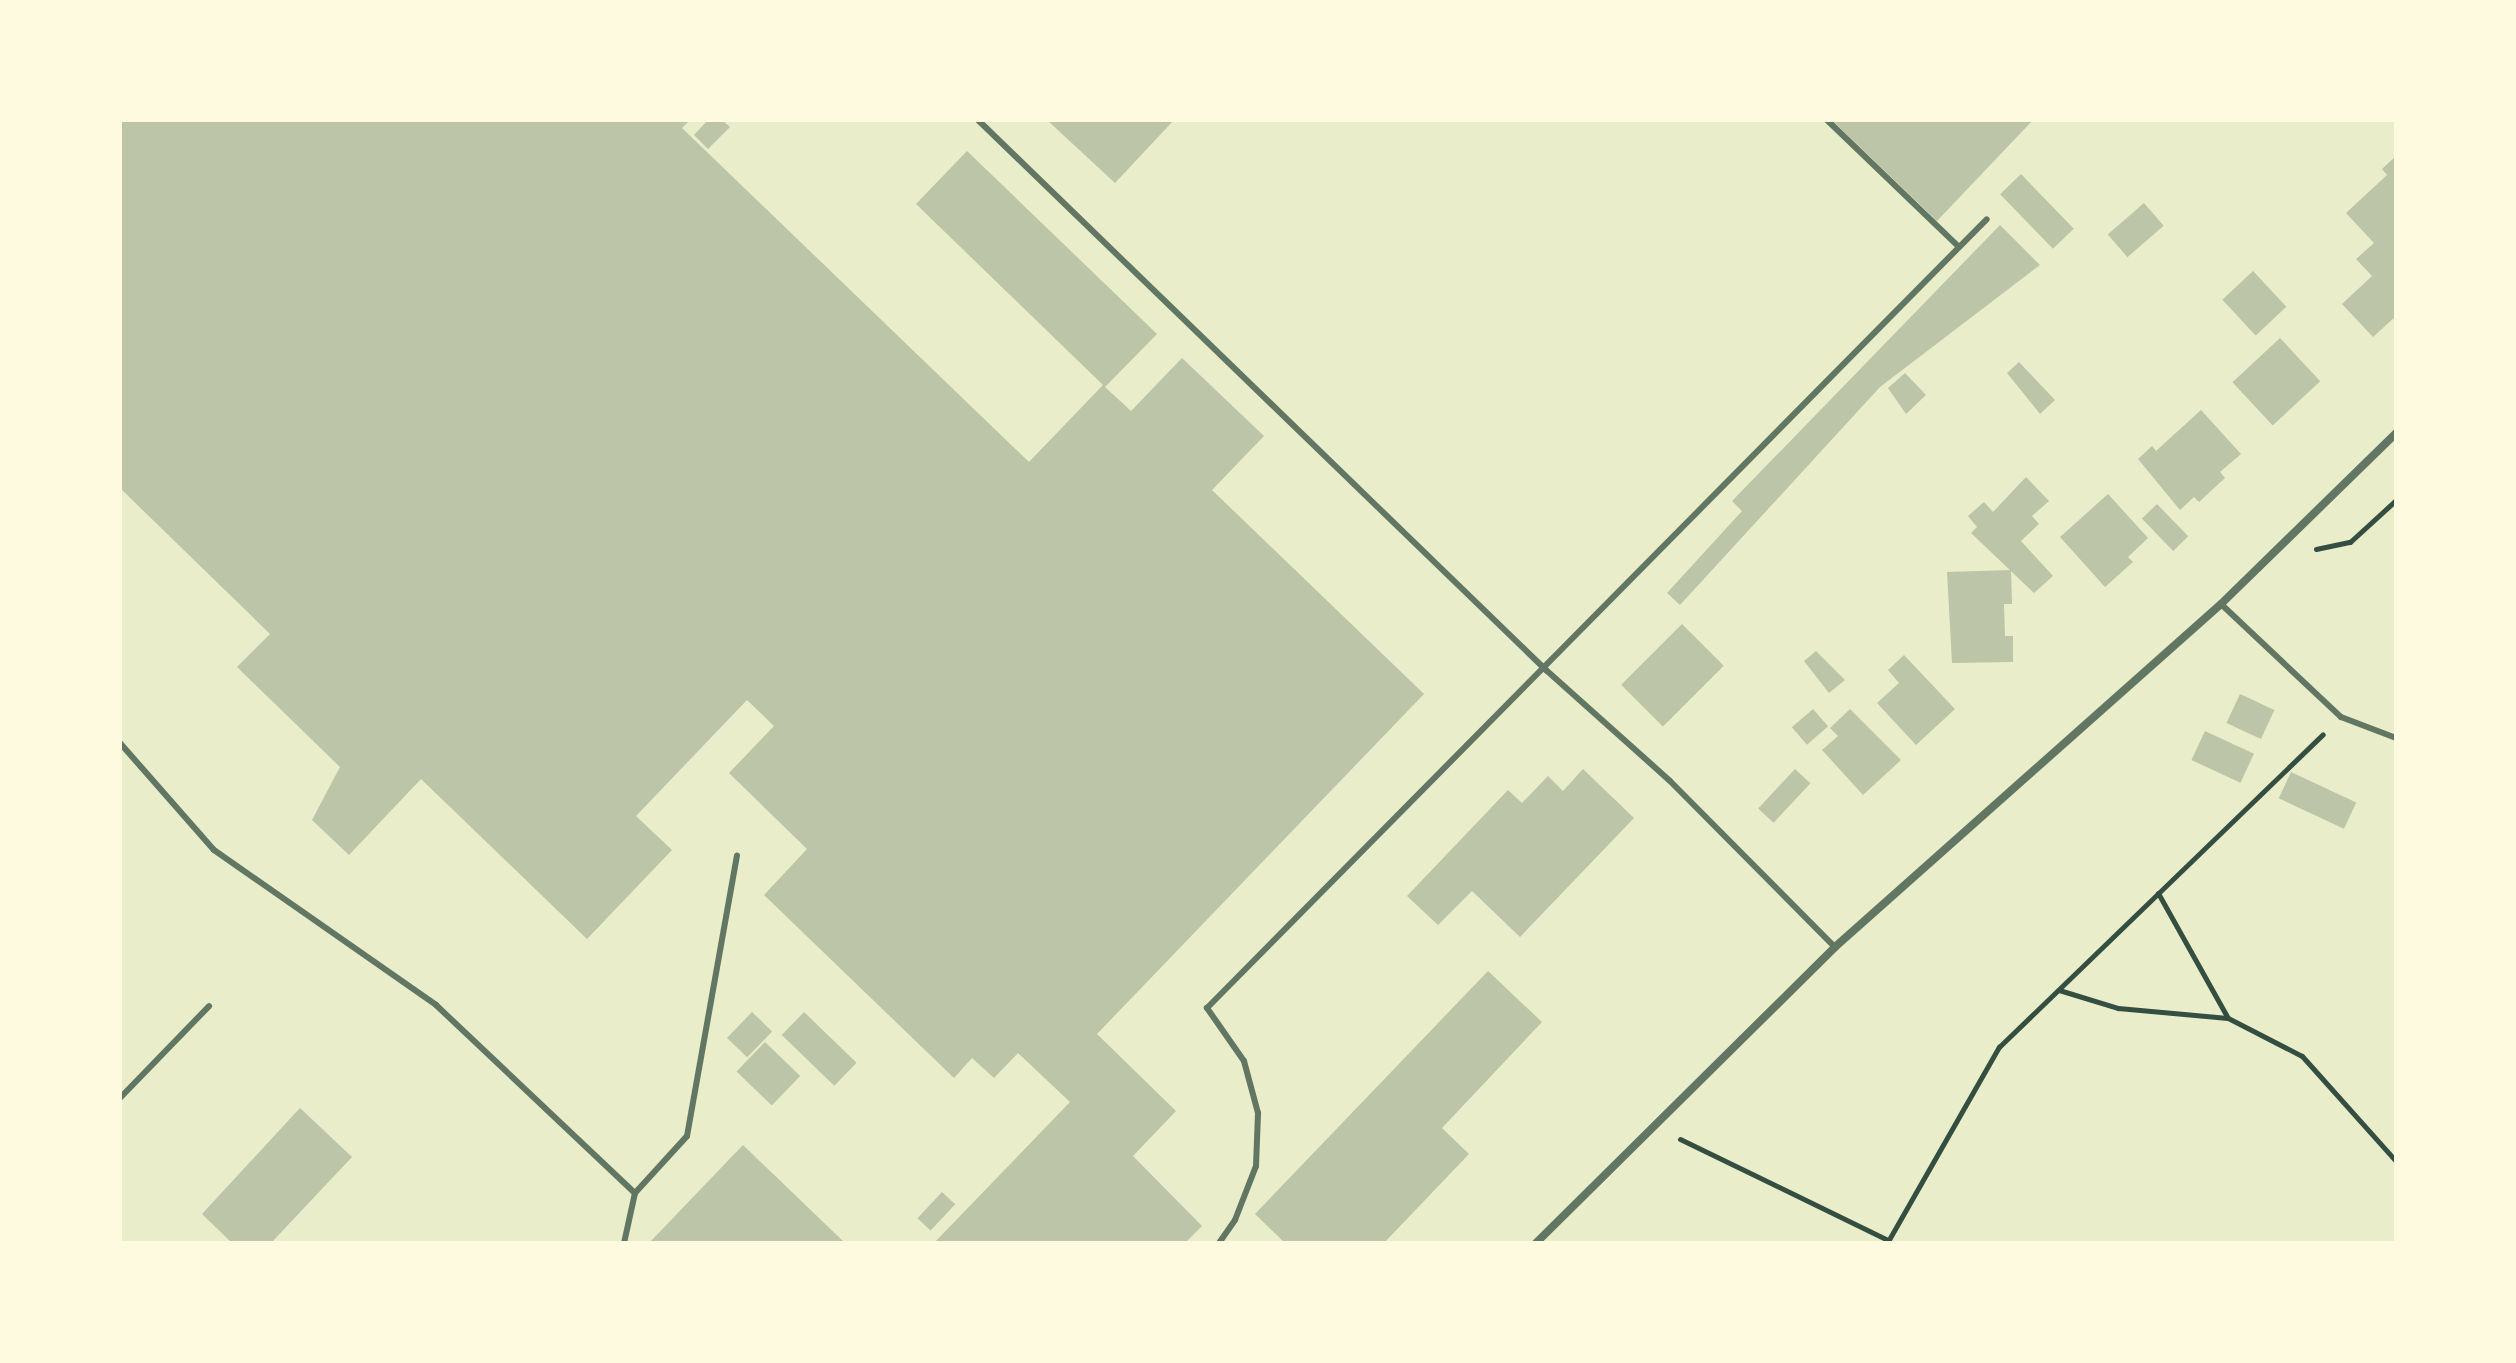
<!DOCTYPE html>
<style>
body{margin:0}
#map{position:relative;width:2516px;height:1363px;overflow:hidden;background:#e9edc9;font-family:"Space Grotesk",sans-serif}
div>[style]{position:absolute}
[style*='--x']{left:calc(var(--x)*1px);top:calc(var(--y)*1px);width:calc(var(--w)*1px);rotate:calc(var(--a)*1deg)}
.building>*{inset:0;background:#bcc5a7;transform-origin:0 0}
.path>*{height:5px;margin:-2.5px;padding:0 2.5px;transform-origin:2.5px;border-radius:2.5px;background:#344e41}
.service>*{height:6px;margin:-3px;padding:0 3px;transform-origin:3px;border-radius:3px;background:#617663}
.minor>*{height:8px;margin:-4px;padding:0 4px;transform-origin:4px;border-radius:4px;background:#617663}
span{translate:-50% -50%;white-space:nowrap;text-align:center;line-height:1.15;-webkit-text-stroke:8px #fefae0;paint-order:stroke}
.frame{position:absolute;inset:0;border:122px solid #fefae0;pointer-events:none}
</style>
<div id="map">
<div class="building">
<div style="clip-path:polygon(120px 120px,690px 120px,682px 128px,1029px 462px,1103px 385px,916px 204px,967px 151px,1157px 334px,1105px 387px,1131px 411px,1182px 358px,1264px 436px,1212px 490px,1424px 694px,1097px 1034px,1176px 1111px,1133px 1156px,1202px 1226px,1185px 1243px,934px 1243px,1070px 1102px,1018px 1053px,994px 1078px,972px 1058px,954px 1078px,764px 895px,807px 849px,729px 773px,774px 726px,747px 700px,636px 816px,672px 850px,587px 939px,421px 779px,349px 855px,312px 820px,340px 767px,237px 667px,270px 634px,120px 488px)"></div>
<div style="clip-path:polygon(708px 120px,722px 120px,730px 127px,708px 149px,694px 135px)"></div>
<div style="clip-path:polygon(1047px 120px,1174px 120px,1115px 183px)"></div>
<div style="clip-path:polygon(1832px 120px,2033px 120px,1937px 221px)"></div>
<div style="clip-path:polygon(2396px 156px,2396px 316px,2373px 337px,2342px 304px,2372px 276px,2356px 259px,2374px 243px,2346px 213px,2387px 175px,2382px 169px)"></div>
<div style="left:2021px;top:174px;width:76px;height:29px;rotate:46deg"></div>
<div style="left:2144px;top:203px;width:30px;height:48px;rotate:49deg"></div>
<div style="clip-path:polygon(2000px 225px,2040px 265px,1880px 387px,1680px 605px,1667px 593px,1742px 511px,1732px 501px)"></div>
<div style="left:2253px;top:271px;width:49px;height:42px;rotate:47deg"></div>
<div style="left:2280px;top:338px;width:59px;height:65px;rotate:47deg"></div>
<div style="clip-path:polygon(2019px 362px,2055px 400px,2040px 414px,2007px 373px)"></div>
<div style="clip-path:polygon(1905px 373px,1926px 395px,1906px 414px,1888px 388px)"></div>
<div style="clip-path:polygon(2201px 410px,2241px 454px,2220px 472px,2225px 478px,2199px 502px,2194px 497px,2180px 510px,2138px 459px,2152px 446px,2156px 451px)"></div>
<div style="clip-path:polygon(2026px 477px,2049px 501px,2032px 516px,2039px 524px,2021px 541px,2053px 576px,2034px 593px,1971px 533px,1977px 527px,1968px 516px,1984px 502px,1993px 512px)"></div>
<div style="clip-path:polygon(2108px 494px,2148px 538px,2128px 557px,2133px 562px,2105px 587px,2060px 537px)"></div>
<div style="left:2157px;top:504px;width:45px;height:21px;rotate:46deg"></div>
<div style="clip-path:polygon(2011px 570px,2012px 604px,2004px 604px,2005px 636px,2013px 636px,2013px 662px,1952px 663px,1947px 572px)"></div>
<div style="left:1682px;top:624px;width:59px;height:86px;rotate:45deg"></div>
<div style="clip-path:polygon(1816px 651px,1845px 680px,1829px 693px,1804px 661px)"></div>
<div style="clip-path:polygon(1904px 655px,1955px 709px,1916px 745px,1877px 703px,1899px 683px,1888px 670px)"></div>
<div style="left:2240px;top:694px;width:38px;height:32px;rotate:25deg"></div>
<div style="left:1813px;top:709px;width:23px;height:28px;rotate:49deg"></div>
<div style="clip-path:polygon(1850px 709px,1901px 760px,1863px 795px,1822px 750px,1838px 736px,1830px 728px)"></div>
<div style="left:2205px;top:731px;width:54px;height:32px;rotate:25deg"></div>
<div style="clip-path:polygon(1583px 769px,1634px 818px,1520px 937px,1472px 891px,1438px 925px,1407px 896px,1508px 790px,1522px 803px,1548px 776px,1563px 791px)"></div>
<div style="left:1795px;top:769px;width:21px;height:54px;rotate:43deg"></div>
<div style="left:2291px;top:772px;width:72px;height:29px;rotate:25deg"></div>
<div style="clip-path:polygon(1488px 971px,1542px 1022px,1442px 1128px,1469px 1154px,1384px 1243px,1285px 1243px,1255px 1214px)"></div>
<div style="left:752px;top:1012px;width:28px;height:36px;rotate:44deg"></div>
<div style="left:804px;top:1012px;width:73px;height:32px;rotate:44deg"></div>
<div style="left:765px;top:1042px;width:49px;height:41px;rotate:44deg"></div>
<div style="clip-path:polygon(300px 1108px,352px 1157px,271px 1243px,232px 1243px,202px 1214px)"></div>
<div style="clip-path:polygon(743px 1145px,845px 1243px,649px 1243px)"></div>
<div style="left:942px;top:1192px;width:18px;height:36px;rotate:43deg"></div>
</div>
<div class="path">
<div style="--x:2316;--y:549;--w:35;--a:-12"></div>
<div style="--x:2350;--y:542;--w:62;--a:-42.4"></div>
<div style="--x:2158;--y:893;--w:143;--a:60.8"></div>
<div style="--x:2059;--y:990;--w:62;--a:17"></div>
<div style="--x:2118;--y:1008;--w:110;--a:5.2"></div>
<div style="--x:2228;--y:1018;--w:83;--a:27.2"></div>
<div style="--x:2302;--y:1056;--w:141;--a:48.2"></div>
<div style="--x:1680;--y:1139;--w:231;--a:25.9"></div>
<div style="--x:1887;--y:1243;--w:226;--a:-60.3"></div>
<div style="--x:1999;--y:1047;--w:450;--a:-44"></div>
</div>
<div class="service">
<div style="--x:978;--y:120;--w:791;--a:44.08"></div>
<div style="--x:1546;--y:670;--w:166;--a:41.8"></div>
<div style="--x:1670;--y:781;--w:234;--a:45.2"></div>
<div style="--x:1827;--y:120;--w:183;--a:43.9"></div>
<div style="--x:2221;--y:604;--w:165;--a:43.3"></div>
<div style="--x:2341;--y:717;--w:59;--a:20.9"></div>
<div style="--x:120;--y:743;--w:142;--a:48.7"></div>
<div style="--x:214;--y:850;--w:271;--a:34.9"></div>
<div style="--x:436;--y:1005;--w:274;--a:43.4"></div>
<div style="--x:635;--y:1193;--w:51;--a:102.4"></div>
<div style="--x:120;--y:1098;--w:128;--a:-45.9"></div>
<div style="--x:635;--y:1193;--w:77;--a:-47.6"></div>
<div style="--x:687;--y:1136;--w:285;--a:-79.9"></div>
<div style="--x:1219;--y:1243;--w:28;--a:-55"></div>
<div style="--x:1235;--y:1220;--w:58;--a:-68.7"></div>
<div style="--x:1256;--y:1166;--w:53;--a:-87.8"></div>
<div style="--x:1258;--y:1113;--w:54;--a:-105.1"></div>
<div style="--x:1244;--y:1061;--w:65;--a:-124.9"></div>
<div style="--x:1207;--y:1008;--w:1109;--a:-45.33"></div>
</div>
<div class="minor">
<div style="--x:1536;--y:1243;--w:421;--a:-44.7"></div>
<div style="--x:1835;--y:947;--w:516;--a:-41.62"></div>
<div style="--x:2221;--y:604;--w:245;--a:-44.3"></div>
</div>
<div class="frame"></div>
</div>
